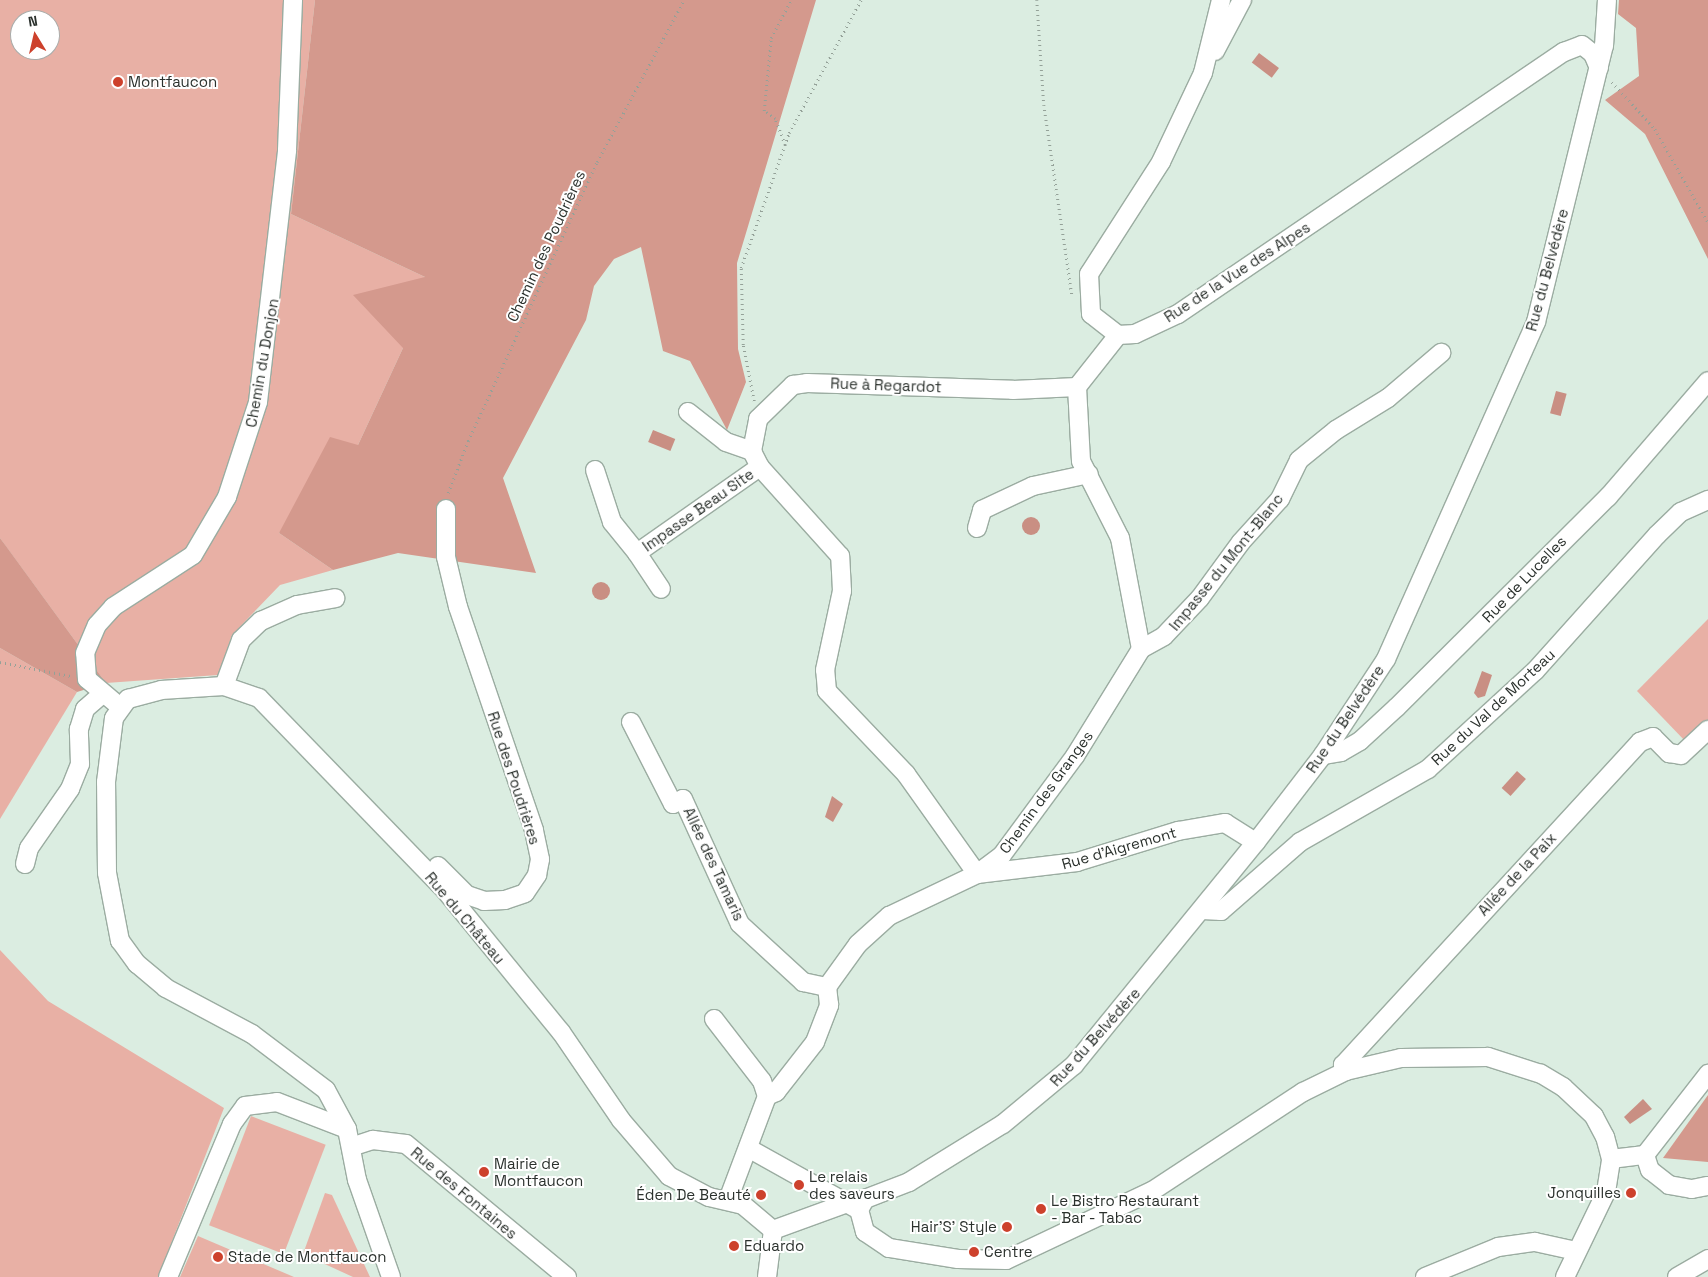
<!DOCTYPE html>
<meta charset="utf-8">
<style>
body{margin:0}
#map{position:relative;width:1708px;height:1277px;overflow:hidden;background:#dbede1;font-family:"Space Grotesk",sans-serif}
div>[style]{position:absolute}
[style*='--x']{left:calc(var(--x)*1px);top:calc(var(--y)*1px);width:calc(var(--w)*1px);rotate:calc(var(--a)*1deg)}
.green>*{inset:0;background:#e8b0a5;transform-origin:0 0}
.forest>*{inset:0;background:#d4998d}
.water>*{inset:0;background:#c98f83;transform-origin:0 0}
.round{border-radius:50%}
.path>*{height:2.5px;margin-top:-1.25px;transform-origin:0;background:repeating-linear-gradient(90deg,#94a198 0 1px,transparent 0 5px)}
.roads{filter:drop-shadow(1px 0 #9baca1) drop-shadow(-1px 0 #9baca1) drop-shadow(0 1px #9baca1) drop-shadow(0 -1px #9baca1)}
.minor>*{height:18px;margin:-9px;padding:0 9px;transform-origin:9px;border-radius:9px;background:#fff}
.dots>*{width:14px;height:14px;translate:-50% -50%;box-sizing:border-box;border:2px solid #fff;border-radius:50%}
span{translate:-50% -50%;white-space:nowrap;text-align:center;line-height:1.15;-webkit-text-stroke:4px #fff;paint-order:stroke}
.poi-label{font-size:15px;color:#2b312d}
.left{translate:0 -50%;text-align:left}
.right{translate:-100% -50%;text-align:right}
.street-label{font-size:15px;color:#2b312d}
.north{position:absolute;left:10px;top:10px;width:50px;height:50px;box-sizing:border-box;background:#fff;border:1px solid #aaadab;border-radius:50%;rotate:351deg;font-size:14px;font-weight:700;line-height:20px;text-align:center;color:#2b312d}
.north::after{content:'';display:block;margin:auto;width:18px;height:22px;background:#cd412c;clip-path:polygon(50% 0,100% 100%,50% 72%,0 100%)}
</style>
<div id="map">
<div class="green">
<div style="clip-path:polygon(evenodd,0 0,315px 0,291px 214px,425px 277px,403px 348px,358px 445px,279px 533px,333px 570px,280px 585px,232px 635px,218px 675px,106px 683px,0 538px,0 0,20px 20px,50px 20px,50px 50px,20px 50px,20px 20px)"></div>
<div style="clip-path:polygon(1708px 619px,1708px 724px,1687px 743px,1637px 691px)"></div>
<div style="clip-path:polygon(0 648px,77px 692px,0 819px)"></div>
<div style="clip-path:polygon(0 950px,48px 1001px,224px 1108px,158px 1277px,0 1277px)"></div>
<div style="left:251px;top:1116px;width:80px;height:117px;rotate:21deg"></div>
<div style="clip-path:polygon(325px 1193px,332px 1195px,370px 1277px,353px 1277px,303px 1254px)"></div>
<div style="clip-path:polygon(198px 1236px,294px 1277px,180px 1277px)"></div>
</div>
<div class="forest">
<div style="clip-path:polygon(315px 0,816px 0,737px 263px,738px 349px,746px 382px,727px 430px,690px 361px,663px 351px,641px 247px,614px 259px,594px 286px,586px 320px,503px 478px,536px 573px,398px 553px,333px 570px,279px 533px,330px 437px,358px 445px,403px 348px,353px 295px,425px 277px,291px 214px)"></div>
<div style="clip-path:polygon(1619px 0,1708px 0,1708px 259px,1645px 134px,1605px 100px,1639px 76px,1636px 28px,1618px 14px)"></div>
<div style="clip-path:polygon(0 538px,6px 546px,106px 683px,77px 692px,0 648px)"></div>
<div style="clip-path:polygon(1708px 1095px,1708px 1162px,1663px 1158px)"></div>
</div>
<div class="water">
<div style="left:1259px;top:53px;width:25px;height:12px;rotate:37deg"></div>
<div style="left:1556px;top:391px;width:11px;height:23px;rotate:15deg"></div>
<div style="left:653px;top:430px;width:24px;height:13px;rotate:22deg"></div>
<div class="round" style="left:1022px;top:517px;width:18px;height:18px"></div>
<div class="round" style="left:592px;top:582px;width:18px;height:18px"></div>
<div style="clip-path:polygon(1482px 671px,1492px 675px,1485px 696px,1478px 698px,1474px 693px)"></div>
<div style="left:1517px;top:771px;width:12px;height:23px;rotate:42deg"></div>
<div style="clip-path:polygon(832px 796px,843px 804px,833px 822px,825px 817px)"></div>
<div style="clip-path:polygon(1643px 1099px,1652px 1109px,1630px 1124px,1624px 1117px)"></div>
</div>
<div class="path">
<div style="--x:1037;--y:0;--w:105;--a:86.2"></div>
<div style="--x:1044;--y:105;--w:191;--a:81.6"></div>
<div style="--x:1612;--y:82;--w:64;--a:47.5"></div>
<div style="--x:1655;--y:129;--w:107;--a:60.3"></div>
<div style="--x:785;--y:145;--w:28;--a:-111"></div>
<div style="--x:775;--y:119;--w:14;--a:-144"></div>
<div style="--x:764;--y:111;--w:73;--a:-84.5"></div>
<div style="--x:771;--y:38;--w:43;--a:-62.2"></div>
<div style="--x:754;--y:401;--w:57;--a:-101.1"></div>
<div style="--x:743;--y:345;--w:77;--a:-91.5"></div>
<div style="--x:741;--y:268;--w:143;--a:-70.4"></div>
<div style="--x:789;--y:133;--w:151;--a:-61.6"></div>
<div style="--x:448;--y:493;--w:56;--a:-69"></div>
<div style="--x:468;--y:441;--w:307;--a:-65.2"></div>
<div style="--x:597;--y:162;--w:184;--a:-61.8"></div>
<div style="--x:0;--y:662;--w:72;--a:11.2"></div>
</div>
<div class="roads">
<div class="minor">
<div style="--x:1221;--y:0;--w:75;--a:103.9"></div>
<div style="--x:1203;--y:73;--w:98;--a:115.3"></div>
<div style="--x:1161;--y:162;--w:133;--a:122.7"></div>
<div style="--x:1089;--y:274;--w:40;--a:87.1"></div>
<div style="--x:1091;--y:314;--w:34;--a:38"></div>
<div style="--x:1118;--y:335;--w:17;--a:-3"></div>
<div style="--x:1135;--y:334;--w:47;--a:-24.9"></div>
<div style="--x:1178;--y:314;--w:467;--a:-34.2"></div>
<div style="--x:1564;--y:52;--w:19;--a:-21"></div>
<div style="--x:1582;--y:45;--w:14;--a:39"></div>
<div style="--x:1593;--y:54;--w:15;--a:67"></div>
<div style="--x:1215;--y:51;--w:58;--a:-62.1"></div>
<div style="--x:688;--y:412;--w:48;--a:38.3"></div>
<div style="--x:726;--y:442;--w:28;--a:19"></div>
<div style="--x:595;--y:470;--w:55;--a:71.9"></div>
<div style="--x:612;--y:522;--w:40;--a:51"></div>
<div style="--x:637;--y:553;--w:150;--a:-35"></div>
<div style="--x:977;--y:528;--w:19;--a:-74"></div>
<div style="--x:982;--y:510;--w:56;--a:-25.2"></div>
<div style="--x:1033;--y:486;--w:57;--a:-12.1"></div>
<div style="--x:637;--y:553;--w:43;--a:56.3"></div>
<div style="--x:1141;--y:649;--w:26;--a:-29"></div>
<div style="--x:1164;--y:636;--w:52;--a:-46.5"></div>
<div style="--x:1200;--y:598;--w:69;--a:-53.8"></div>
<div style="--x:1241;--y:542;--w:58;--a:-47.8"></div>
<div style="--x:1280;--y:499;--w:43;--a:-64"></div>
<div style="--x:1299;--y:460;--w:48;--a:-39"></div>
<div style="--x:1336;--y:430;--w:61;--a:-31.6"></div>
<div style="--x:1388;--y:398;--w:70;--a:-40.3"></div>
<div style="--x:224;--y:686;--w:49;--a:-69.7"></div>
<div style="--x:241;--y:640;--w:28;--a:-44"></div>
<div style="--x:261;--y:621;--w:39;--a:-24"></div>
<div style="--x:297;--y:605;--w:39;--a:-10"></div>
<div style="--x:119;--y:706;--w:42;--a:-139.8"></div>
<div style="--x:87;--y:679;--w:26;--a:-94"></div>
<div style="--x:85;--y:653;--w:30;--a:-67"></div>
<div style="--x:97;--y:625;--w:24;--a:-48"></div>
<div style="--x:113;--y:607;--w:95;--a:-33"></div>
<div style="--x:193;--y:555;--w:67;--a:-59.6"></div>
<div style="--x:227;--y:497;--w:100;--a:-71.9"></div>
<div style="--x:258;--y:402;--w:254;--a:-83.4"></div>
<div style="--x:287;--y:150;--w:150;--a:-87.7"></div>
<div style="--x:631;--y:722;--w:92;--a:62.9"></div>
<div style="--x:673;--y:804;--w:11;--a:-27"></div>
<div style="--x:683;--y:799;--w:137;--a:65.5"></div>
<div style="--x:740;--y:924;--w:86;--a:42.6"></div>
<div style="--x:803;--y:982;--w:25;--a:12"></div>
<div style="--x:1323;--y:755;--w:18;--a:-9"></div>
<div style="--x:1341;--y:752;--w:22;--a:-30"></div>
<div style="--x:1360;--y:741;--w:50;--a:-42.6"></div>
<div style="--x:1397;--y:707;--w:298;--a:-44.9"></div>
<div style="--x:1608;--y:497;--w:153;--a:-49.2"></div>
<div style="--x:25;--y:864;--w:16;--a:-76"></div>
<div style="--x:29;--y:848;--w:72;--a:-55.2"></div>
<div style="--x:70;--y:789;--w:27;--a:-68"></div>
<div style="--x:80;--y:764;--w:35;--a:-92"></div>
<div style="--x:79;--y:729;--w:21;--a:-73"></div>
<div style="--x:85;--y:709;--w:23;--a:-41"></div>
<div style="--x:438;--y:866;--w:41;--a:45"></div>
<div style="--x:467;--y:895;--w:18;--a:19"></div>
<div style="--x:484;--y:901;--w:21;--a:-3"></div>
<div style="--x:505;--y:900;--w:21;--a:-19"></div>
<div style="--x:525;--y:893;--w:22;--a:-56"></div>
<div style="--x:537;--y:875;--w:16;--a:-79"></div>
<div style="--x:540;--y:859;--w:30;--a:-102"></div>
<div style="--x:534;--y:830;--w:236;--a:-108.8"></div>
<div style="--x:458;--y:607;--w:51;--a:-103.5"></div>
<div style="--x:446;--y:557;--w:48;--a:-90"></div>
<div style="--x:977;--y:874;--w:123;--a:-125.4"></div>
<div style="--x:906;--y:774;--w:115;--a:-133.6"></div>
<div style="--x:827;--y:691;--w:21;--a:-95"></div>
<div style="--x:825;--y:670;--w:81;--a:-77.9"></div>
<div style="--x:842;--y:591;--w:35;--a:-93"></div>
<div style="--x:840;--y:556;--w:120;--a:-132"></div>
<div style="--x:760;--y:467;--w:18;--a:-117"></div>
<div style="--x:752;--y:451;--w:33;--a:-79"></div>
<div style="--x:758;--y:419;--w:49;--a:-44.2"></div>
<div style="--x:793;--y:385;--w:14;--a:-8"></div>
<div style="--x:807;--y:383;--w:206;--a:1.9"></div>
<div style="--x:1013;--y:390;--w:64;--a:-2.7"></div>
<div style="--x:977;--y:874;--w:101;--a:-6.8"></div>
<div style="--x:1077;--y:862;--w:106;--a:-17.1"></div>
<div style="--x:1178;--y:831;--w:48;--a:-9.7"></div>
<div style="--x:1225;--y:823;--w:36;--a:32"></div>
<div style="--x:1203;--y:910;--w:18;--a:3"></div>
<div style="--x:1221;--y:911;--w:105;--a:-41.1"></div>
<div style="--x:1300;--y:842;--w:147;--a:-29.7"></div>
<div style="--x:1428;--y:769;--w:145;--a:-42.5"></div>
<div style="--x:1535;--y:671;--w:183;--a:-48.1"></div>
<div style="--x:1657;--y:535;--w:33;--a:-44"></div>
<div style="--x:1681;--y:512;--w:30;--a:-24"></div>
<div style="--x:714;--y:1019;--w:78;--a:52.3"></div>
<div style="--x:762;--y:1081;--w:16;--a:72"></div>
<div style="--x:1346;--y:1071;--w:7;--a:-117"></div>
<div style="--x:1343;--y:1065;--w:439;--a:-47.4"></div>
<div style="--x:1640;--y:742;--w:14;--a:-21"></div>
<div style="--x:1653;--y:737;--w:23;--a:45"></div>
<div style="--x:1669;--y:753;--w:12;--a:9"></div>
<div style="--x:1681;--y:755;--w:37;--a:-43"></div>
<div style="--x:351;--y:1147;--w:23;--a:-18"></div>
<div style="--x:373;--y:1140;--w:33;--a:7"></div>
<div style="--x:406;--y:1144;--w:209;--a:39.6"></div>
<div style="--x:748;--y:1148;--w:127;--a:29.2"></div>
<div style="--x:1645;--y:1155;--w:103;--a:-52.1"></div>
<div style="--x:1645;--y:1155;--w:16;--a:72"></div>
<div style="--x:1650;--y:1170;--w:24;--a:38"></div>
<div style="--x:1669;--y:1185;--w:23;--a:10"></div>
<div style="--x:1692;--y:1189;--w:16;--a:-11"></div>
<div style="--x:1611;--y:1159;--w:34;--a:-7"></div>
<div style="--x:728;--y:1200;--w:111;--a:-69.4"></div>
<div style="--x:767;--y:1096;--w:10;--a:-24"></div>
<div style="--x:776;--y:1092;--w:63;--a:-52"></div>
<div style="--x:815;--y:1042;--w:40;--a:-69"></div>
<div style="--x:829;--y:1005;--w:18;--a:-96"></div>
<div style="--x:827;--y:987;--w:53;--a:-54.2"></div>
<div style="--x:858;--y:944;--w:42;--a:-42.1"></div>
<div style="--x:889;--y:916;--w:98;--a:-25.5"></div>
<div style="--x:977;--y:874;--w:31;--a:-37"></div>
<div style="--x:1002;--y:855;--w:123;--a:-53.6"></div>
<div style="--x:1075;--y:756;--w:126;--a:-58.3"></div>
<div style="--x:1141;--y:649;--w:113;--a:-100.7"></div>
<div style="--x:1120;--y:538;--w:86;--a:-116.9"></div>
<div style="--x:1081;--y:461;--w:74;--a:-93.1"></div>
<div style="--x:1077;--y:387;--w:66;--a:-51.7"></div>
<div style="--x:773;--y:1230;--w:79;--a:-20"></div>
<div style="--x:168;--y:1277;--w:166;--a:-67.3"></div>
<div style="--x:232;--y:1124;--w:22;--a:-54"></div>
<div style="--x:245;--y:1106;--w:32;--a:-7"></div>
<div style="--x:277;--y:1102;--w:75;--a:21.1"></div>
<div style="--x:391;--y:1277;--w:103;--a:-109.3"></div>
<div style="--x:357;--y:1180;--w:52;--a:-101.1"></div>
<div style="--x:347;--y:1129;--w:44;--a:-118.3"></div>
<div style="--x:326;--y:1090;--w:93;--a:-142.9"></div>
<div style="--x:252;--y:1034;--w:98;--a:-151.9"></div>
<div style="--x:166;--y:988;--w:38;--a:-140"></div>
<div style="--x:137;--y:964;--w:29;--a:-126"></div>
<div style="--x:120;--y:941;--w:69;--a:-100.8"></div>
<div style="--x:107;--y:873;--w:91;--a:-90.6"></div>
<div style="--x:106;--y:782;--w:64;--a:-82.9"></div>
<div style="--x:114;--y:718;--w:24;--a:-54"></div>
<div style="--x:128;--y:699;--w:34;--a:-15"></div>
<div style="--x:161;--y:690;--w:63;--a:-3.6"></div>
<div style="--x:224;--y:686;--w:37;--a:19"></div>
<div style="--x:259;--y:698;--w:267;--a:45.9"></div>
<div style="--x:445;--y:890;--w:183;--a:50.8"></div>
<div style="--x:561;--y:1032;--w:107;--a:55.7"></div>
<div style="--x:621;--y:1120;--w:74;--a:49.4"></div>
<div style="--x:669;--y:1176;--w:45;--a:27.7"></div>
<div style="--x:709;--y:1197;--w:35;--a:13"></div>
<div style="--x:743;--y:1205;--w:39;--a:40"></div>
<div style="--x:767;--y:1277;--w:47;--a:-82.7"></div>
<div style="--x:1425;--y:1277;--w:79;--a:-22.3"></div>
<div style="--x:1498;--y:1247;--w:37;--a:-8"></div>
<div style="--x:1535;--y:1242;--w:42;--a:12.4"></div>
<div style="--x:1565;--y:1277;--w:94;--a:-64.2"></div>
<div style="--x:1606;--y:1192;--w:33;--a:-81"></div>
<div style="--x:1611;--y:1159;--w:23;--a:-105"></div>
<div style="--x:1605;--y:1137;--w:24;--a:-118"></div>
<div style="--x:1594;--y:1116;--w:42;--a:-136.9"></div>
<div style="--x:1563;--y:1087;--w:26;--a:-149"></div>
<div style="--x:1541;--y:1074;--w:56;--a:-162.2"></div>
<div style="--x:1488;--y:1057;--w:87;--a:179.3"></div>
<div style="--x:1401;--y:1058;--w:57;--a:166.7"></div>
<div style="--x:1346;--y:1071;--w:48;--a:154"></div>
<div style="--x:1303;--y:1092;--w:181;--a:146.7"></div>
<div style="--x:1152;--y:1191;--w:161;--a:154.7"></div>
<div style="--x:1006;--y:1260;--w:48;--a:-178.8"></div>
<div style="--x:958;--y:1259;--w:70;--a:-170.9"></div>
<div style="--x:889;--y:1248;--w:29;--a:-146"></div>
<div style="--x:865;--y:1232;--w:23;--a:-105"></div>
<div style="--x:859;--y:1210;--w:13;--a:-61"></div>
<div style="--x:865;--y:1199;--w:47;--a:-21.1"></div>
<div style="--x:909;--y:1182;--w:110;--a:-31.7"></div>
<div style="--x:1003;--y:1124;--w:92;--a:-39.7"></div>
<div style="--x:1074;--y:1065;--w:288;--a:-50.8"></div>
<div style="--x:1256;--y:842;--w:110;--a:-52.4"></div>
<div style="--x:1323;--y:755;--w:115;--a:-56.7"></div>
<div style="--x:1386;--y:659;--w:369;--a:-66"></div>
<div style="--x:1536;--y:322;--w:284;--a:-76.2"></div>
<div style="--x:1604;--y:46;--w:46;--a:-86.3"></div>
<div style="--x:1677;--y:1277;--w:36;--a:-30"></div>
</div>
</div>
<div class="dots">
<div style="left:118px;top:82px;background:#cd412c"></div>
<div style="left:484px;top:1172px;background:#cd412c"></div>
<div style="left:799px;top:1185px;background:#cd412c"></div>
<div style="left:1631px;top:1193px;background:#cd412c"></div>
<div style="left:761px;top:1195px;background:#cd412c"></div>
<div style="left:1041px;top:1209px;background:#cd412c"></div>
<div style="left:1007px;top:1227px;background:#cd412c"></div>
<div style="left:734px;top:1246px;background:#cd412c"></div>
<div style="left:974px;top:1252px;background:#cd412c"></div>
<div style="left:218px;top:1257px;background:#cd412c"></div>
</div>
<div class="poi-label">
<span class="left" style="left:128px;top:82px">Montfaucon</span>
<span class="left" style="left:494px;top:1172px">Mairie de<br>Montfaucon</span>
<span class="left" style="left:809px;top:1185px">Le relais<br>des saveurs</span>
<span class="right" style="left:1621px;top:1193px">Jonquilles</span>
<span class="right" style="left:751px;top:1195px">Éden De Beauté</span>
<span class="left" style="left:1051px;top:1209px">Le Bistro Restaurant<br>- Bar - Tabac</span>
<span class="right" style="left:997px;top:1227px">Hair'S' Style</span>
<span class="left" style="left:744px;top:1246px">Eduardo</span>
<span class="left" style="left:984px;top:1252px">Centre</span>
<span class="left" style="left:228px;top:1257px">Stade de Montfaucon</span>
</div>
<div class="street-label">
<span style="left:546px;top:246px;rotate:-65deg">Chemin des Poudrières</span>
<span style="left:1547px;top:270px;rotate:-75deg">Rue du Belvédère</span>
<span style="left:1237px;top:272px;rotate:-33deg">Rue de la Vue des Alpes</span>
<span style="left:262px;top:363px;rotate:-80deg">Chemin du Donjon</span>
<span style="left:886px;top:385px;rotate:2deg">Rue à Regardot</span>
<span style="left:698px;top:510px;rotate:-35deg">Impasse Beau Site</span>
<span style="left:1226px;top:562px;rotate:-51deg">Impasse du Mont-Blanc</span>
<span style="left:1524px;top:579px;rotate:-46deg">Rue de Lucelles</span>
<span style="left:1493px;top:707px;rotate:-43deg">Rue du Val de Morteau</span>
<span style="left:1345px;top:719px;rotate:-56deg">Rue du Belvédère</span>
<span style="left:514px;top:778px;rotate:72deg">Rue des Poudrières</span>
<span style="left:1046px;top:792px;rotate:-54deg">Chemin des Granges</span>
<span style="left:1119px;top:848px;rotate:-16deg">Rue d'Aigremont</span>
<span style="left:714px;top:864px;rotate:65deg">Allée des Tamaris</span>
<span style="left:1517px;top:874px;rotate:-47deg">Allée de la Paix</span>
<span style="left:465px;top:918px;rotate:50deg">Rue du Château</span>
<span style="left:1095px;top:1037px;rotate:-48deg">Rue du Belvédère</span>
<span style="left:464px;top:1193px;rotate:40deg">Rue des Fontaines</span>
</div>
<div class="north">N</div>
</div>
